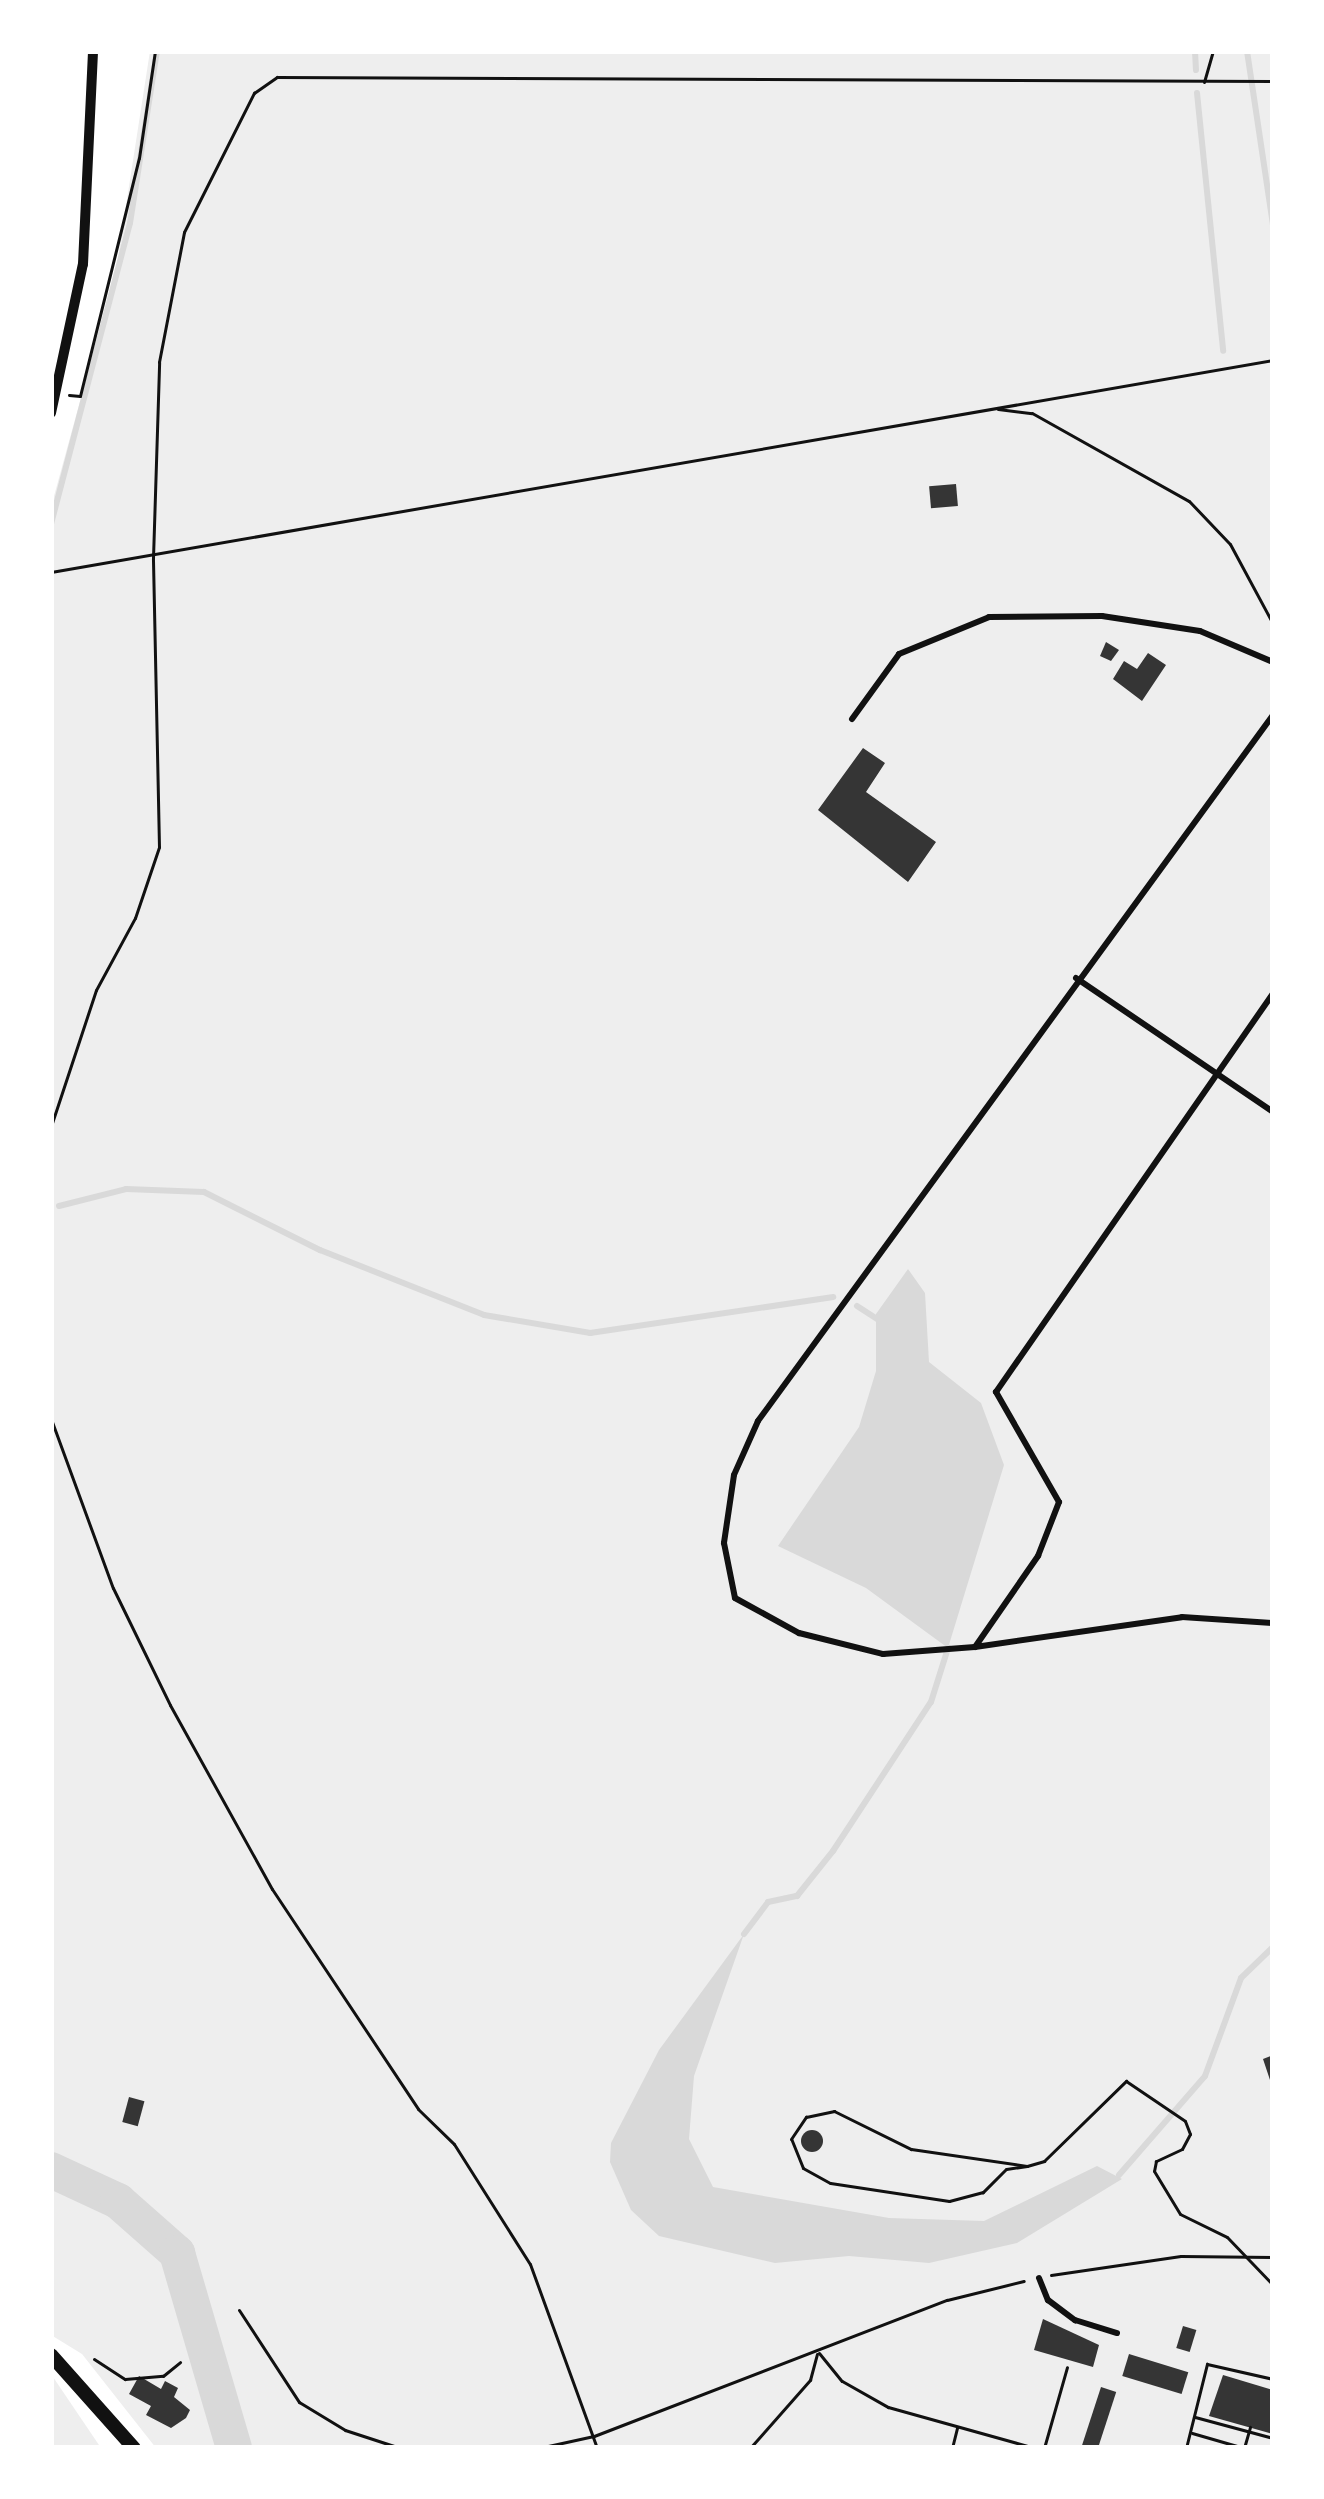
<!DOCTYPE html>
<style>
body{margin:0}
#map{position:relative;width:1324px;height:2499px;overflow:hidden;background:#fff;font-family:Barlow,sans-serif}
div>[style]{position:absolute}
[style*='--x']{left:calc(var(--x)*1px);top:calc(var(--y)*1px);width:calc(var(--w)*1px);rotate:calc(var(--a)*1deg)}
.green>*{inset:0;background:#eee}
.water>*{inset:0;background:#d9d9d9}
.stream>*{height:6px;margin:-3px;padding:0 3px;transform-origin:3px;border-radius:3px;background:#d9d9d9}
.river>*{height:36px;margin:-18px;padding:0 18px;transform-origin:18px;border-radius:18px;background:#d9d9d9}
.building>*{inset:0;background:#353535;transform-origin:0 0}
.round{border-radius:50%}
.path>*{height:3px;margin:-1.5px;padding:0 1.5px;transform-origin:1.5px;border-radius:1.5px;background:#111}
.service>*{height:6px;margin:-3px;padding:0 3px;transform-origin:3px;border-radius:3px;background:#111}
.minor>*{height:10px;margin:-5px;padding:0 5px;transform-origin:5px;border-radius:5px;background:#111}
.tertiary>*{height:14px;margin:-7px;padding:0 7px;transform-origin:7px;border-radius:7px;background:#111}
span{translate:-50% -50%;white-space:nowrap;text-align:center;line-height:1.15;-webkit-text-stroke:12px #fff;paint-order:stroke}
.frame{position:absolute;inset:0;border:54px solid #fff;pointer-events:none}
</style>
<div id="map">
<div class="green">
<div style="clip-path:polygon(150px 51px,1273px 51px,1273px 2448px,156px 2448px,82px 2354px,51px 2335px,51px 507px,116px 270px)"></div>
<div style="clip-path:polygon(51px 2374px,101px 2448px,51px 2448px)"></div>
</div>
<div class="water">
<div style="clip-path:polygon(908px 1269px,925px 1293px,929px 1362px,981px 1403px,1004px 1465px,948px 1648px,866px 1588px,778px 1546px,859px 1427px,876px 1371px,876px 1314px)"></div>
<div style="clip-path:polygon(744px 1934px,694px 2076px,689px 2139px,713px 2187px,889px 2218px,984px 2221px,1097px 2166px,1122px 2179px,1017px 2243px,929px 2263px,849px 2256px,775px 2263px,659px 2236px,631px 2210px,610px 2162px,611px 2143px,659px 2050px)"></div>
</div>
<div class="stream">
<div style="--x:1195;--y:51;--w:19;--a:87"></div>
<div style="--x:1247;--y:51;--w:176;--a:81.5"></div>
<div style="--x:1197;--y:93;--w:259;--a:84.2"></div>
<div style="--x:51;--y:524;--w:311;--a:-75.3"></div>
<div style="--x:130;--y:223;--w:174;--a:-81.1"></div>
<div style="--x:59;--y:1206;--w:69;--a:-14.2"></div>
<div style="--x:126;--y:1189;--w:78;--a:2.2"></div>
<div style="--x:204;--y:1192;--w:130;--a:26.6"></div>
<div style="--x:320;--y:1250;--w:176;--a:21.6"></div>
<div style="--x:484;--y:1315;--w:108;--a:9.6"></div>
<div style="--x:590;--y:1333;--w:246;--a:-8.4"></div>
<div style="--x:857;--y:1306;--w:24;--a:33"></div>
<div style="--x:744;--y:1934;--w:40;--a:-53"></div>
<div style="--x:768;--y:1902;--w:30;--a:-12"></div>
<div style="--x:797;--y:1896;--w:58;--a:-51.3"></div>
<div style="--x:833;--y:1851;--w:178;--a:-56.7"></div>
<div style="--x:931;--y:1702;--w:57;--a:-72.5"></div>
<div style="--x:1119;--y:2175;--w:131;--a:-49"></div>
<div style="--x:1205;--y:2076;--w:104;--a:-69.8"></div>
<div style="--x:1241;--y:1978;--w:45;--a:-44.1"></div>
</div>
<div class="river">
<div style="--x:51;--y:2170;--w:74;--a:24.8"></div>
<div style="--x:118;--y:2201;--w:79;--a:41.4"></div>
<div style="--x:177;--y:2253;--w:203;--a:73.7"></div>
</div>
<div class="building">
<div style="left:956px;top:484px;width:22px;height:27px;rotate:85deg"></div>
<div style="clip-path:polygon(1106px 642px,1119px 650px,1111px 661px,1100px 656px)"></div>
<div style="clip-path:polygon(1148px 653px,1166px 665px,1142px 701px,1113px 679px,1124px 661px,1137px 669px)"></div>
<div style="clip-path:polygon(863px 748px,885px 763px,866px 792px,936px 842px,908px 882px,818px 810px)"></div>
<div style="clip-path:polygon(1273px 2055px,1273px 2086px,1272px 2086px,1263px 2059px)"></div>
<div style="left:129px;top:2097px;width:16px;height:26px;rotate:15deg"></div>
<div class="round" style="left:801px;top:2130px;width:22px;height:22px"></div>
<div style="clip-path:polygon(1043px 2319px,1099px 2345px,1093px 2367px,1034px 2350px)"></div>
<div style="left:1183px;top:2326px;width:14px;height:23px;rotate:17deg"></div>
<div style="left:1129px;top:2354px;width:62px;height:23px;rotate:17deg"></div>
<div style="clip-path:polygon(1223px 2375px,1273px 2390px,1273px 2434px,1209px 2416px)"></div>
<div style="clip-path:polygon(139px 2376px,161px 2389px,165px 2381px,178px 2388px,174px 2397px,190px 2410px,186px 2418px,171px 2428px,146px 2415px,151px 2406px,129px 2394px)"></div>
<div style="left:1101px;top:2387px;width:16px;height:64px;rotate:18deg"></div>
</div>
<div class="path">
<div style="--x:1204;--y:82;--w:32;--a:-74"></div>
<div style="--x:69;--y:395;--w:11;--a:5"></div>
<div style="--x:80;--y:396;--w:245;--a:-76.1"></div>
<div style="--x:139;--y:158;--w:108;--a:-81.5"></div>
<div style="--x:998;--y:409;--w:34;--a:7"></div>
<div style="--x:1032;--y:413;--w:180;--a:29.3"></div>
<div style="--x:1189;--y:501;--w:59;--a:46.4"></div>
<div style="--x:1230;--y:544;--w:91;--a:61.7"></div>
<div style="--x:51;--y:572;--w:1240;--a:-9.84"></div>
<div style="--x:51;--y:1126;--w:143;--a:-71.7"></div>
<div style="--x:96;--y:990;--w:82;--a:-61.6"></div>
<div style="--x:135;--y:918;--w:75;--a:-71.3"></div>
<div style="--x:159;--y:847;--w:289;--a:-91.2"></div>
<div style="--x:153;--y:558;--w:196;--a:-88.2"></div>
<div style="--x:159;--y:362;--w:132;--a:-79.1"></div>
<div style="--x:184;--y:232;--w:156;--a:-63.3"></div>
<div style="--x:254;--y:93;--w:28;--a:-35"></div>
<div style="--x:277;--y:77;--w:996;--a:0.23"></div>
<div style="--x:51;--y:1419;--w:180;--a:69.9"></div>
<div style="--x:113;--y:1588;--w:130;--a:64"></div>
<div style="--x:170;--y:1705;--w:210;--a:61"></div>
<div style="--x:272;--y:1889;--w:264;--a:56.4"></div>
<div style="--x:418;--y:2109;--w:50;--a:44.2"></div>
<div style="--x:454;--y:2144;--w:142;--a:57.7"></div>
<div style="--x:530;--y:2264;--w:196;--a:70"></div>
<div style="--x:1027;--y:2166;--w:21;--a:172"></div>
<div style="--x:1006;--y:2169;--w:33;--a:135"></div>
<div style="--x:983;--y:2192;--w:35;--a:165"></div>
<div style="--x:949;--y:2201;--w:120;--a:-171.4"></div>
<div style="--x:830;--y:2183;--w:31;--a:-151"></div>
<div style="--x:803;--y:2168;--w:31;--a:-112"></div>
<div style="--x:791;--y:2139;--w:27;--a:-56"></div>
<div style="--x:806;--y:2117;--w:29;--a:-12"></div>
<div style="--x:834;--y:2111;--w:86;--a:26.3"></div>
<div style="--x:911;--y:2149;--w:117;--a:8.3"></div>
<div style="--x:1027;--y:2166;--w:18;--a:-16"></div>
<div style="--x:1044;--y:2161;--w:115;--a:-44.3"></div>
<div style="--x:1126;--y:2081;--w:71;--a:34.1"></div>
<div style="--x:1185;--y:2121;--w:14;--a:69"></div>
<div style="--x:1190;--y:2134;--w:17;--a:118"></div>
<div style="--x:1182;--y:2149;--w:29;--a:155"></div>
<div style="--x:1156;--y:2161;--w:10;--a:101"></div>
<div style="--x:1154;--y:2171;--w:50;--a:58.8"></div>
<div style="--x:1180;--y:2214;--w:52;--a:26.1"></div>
<div style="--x:1227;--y:2237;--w:66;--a:46.2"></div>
<div style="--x:1051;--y:2275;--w:131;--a:-8.3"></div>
<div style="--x:1181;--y:2256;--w:92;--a:0.6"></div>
<div style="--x:239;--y:2310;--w:110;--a:56.9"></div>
<div style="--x:299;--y:2402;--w:54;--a:31.3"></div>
<div style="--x:345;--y:2430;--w:58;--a:18.1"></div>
<div style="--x:819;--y:2353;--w:36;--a:51"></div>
<div style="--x:842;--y:2381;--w:53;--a:29.5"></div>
<div style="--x:888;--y:2407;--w:153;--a:15.6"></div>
<div style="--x:94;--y:2359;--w:37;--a:33"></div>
<div style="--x:125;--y:2379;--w:38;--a:-5"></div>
<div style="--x:163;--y:2376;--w:22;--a:-39"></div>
<div style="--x:1195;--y:2417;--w:81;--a:15.1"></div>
<div style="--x:1192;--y:2433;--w:54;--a:16.1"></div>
<div style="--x:1244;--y:2448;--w:22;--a:-74"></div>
<div style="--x:539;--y:2448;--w:56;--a:-12.3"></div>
<div style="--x:594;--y:2436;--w:378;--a:-21.1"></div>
<div style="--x:947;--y:2300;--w:79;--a:-13.9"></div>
<div style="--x:750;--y:2448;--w:91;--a:-48.6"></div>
<div style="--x:810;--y:2380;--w:27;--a:-75"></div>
<div style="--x:952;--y:2448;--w:21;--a:-76"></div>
<div style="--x:1044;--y:2448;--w:84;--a:-74.1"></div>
<div style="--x:1186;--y:2448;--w:87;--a:-76"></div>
<div style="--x:1207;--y:2364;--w:68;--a:12.8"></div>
</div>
<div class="service">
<div style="--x:1273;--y:715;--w:874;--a:126.11"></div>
<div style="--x:758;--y:1421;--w:59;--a:114"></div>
<div style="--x:734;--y:1475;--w:69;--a:98.4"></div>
<div style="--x:724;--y:1543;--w:56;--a:78.7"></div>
<div style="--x:735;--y:1598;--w:73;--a:28.7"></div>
<div style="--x:799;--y:1633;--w:87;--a:14"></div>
<div style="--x:883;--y:1654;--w:92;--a:-4.4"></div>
<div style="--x:975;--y:1647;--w:111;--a:-55.3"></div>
<div style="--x:1038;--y:1556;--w:58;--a:-68.7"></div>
<div style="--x:1059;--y:1502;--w:127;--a:-119.8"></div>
<div style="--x:996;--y:1392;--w:485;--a:-55.2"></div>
<div style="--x:852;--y:719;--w:80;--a:-54.1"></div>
<div style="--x:899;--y:654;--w:97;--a:-22.3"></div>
<div style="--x:989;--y:617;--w:113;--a:-0.5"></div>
<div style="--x:1102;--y:616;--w:99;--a:8.7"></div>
<div style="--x:1200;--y:631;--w:79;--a:23"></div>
<div style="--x:1076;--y:978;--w:238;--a:34.2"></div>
<div style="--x:975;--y:1647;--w:209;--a:-8.2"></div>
<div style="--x:1182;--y:1617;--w:91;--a:3.8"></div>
<div style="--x:1039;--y:2278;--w:24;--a:68"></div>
<div style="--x:1048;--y:2300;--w:34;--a:37"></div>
<div style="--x:1075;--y:2320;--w:44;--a:17.2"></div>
</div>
<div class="minor">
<div style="--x:51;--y:413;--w:152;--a:-77.9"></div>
<div style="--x:83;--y:264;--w:213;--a:-87.3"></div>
</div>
<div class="tertiary">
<div style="--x:51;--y:2355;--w:125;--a:48.3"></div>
</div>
<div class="frame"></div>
</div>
